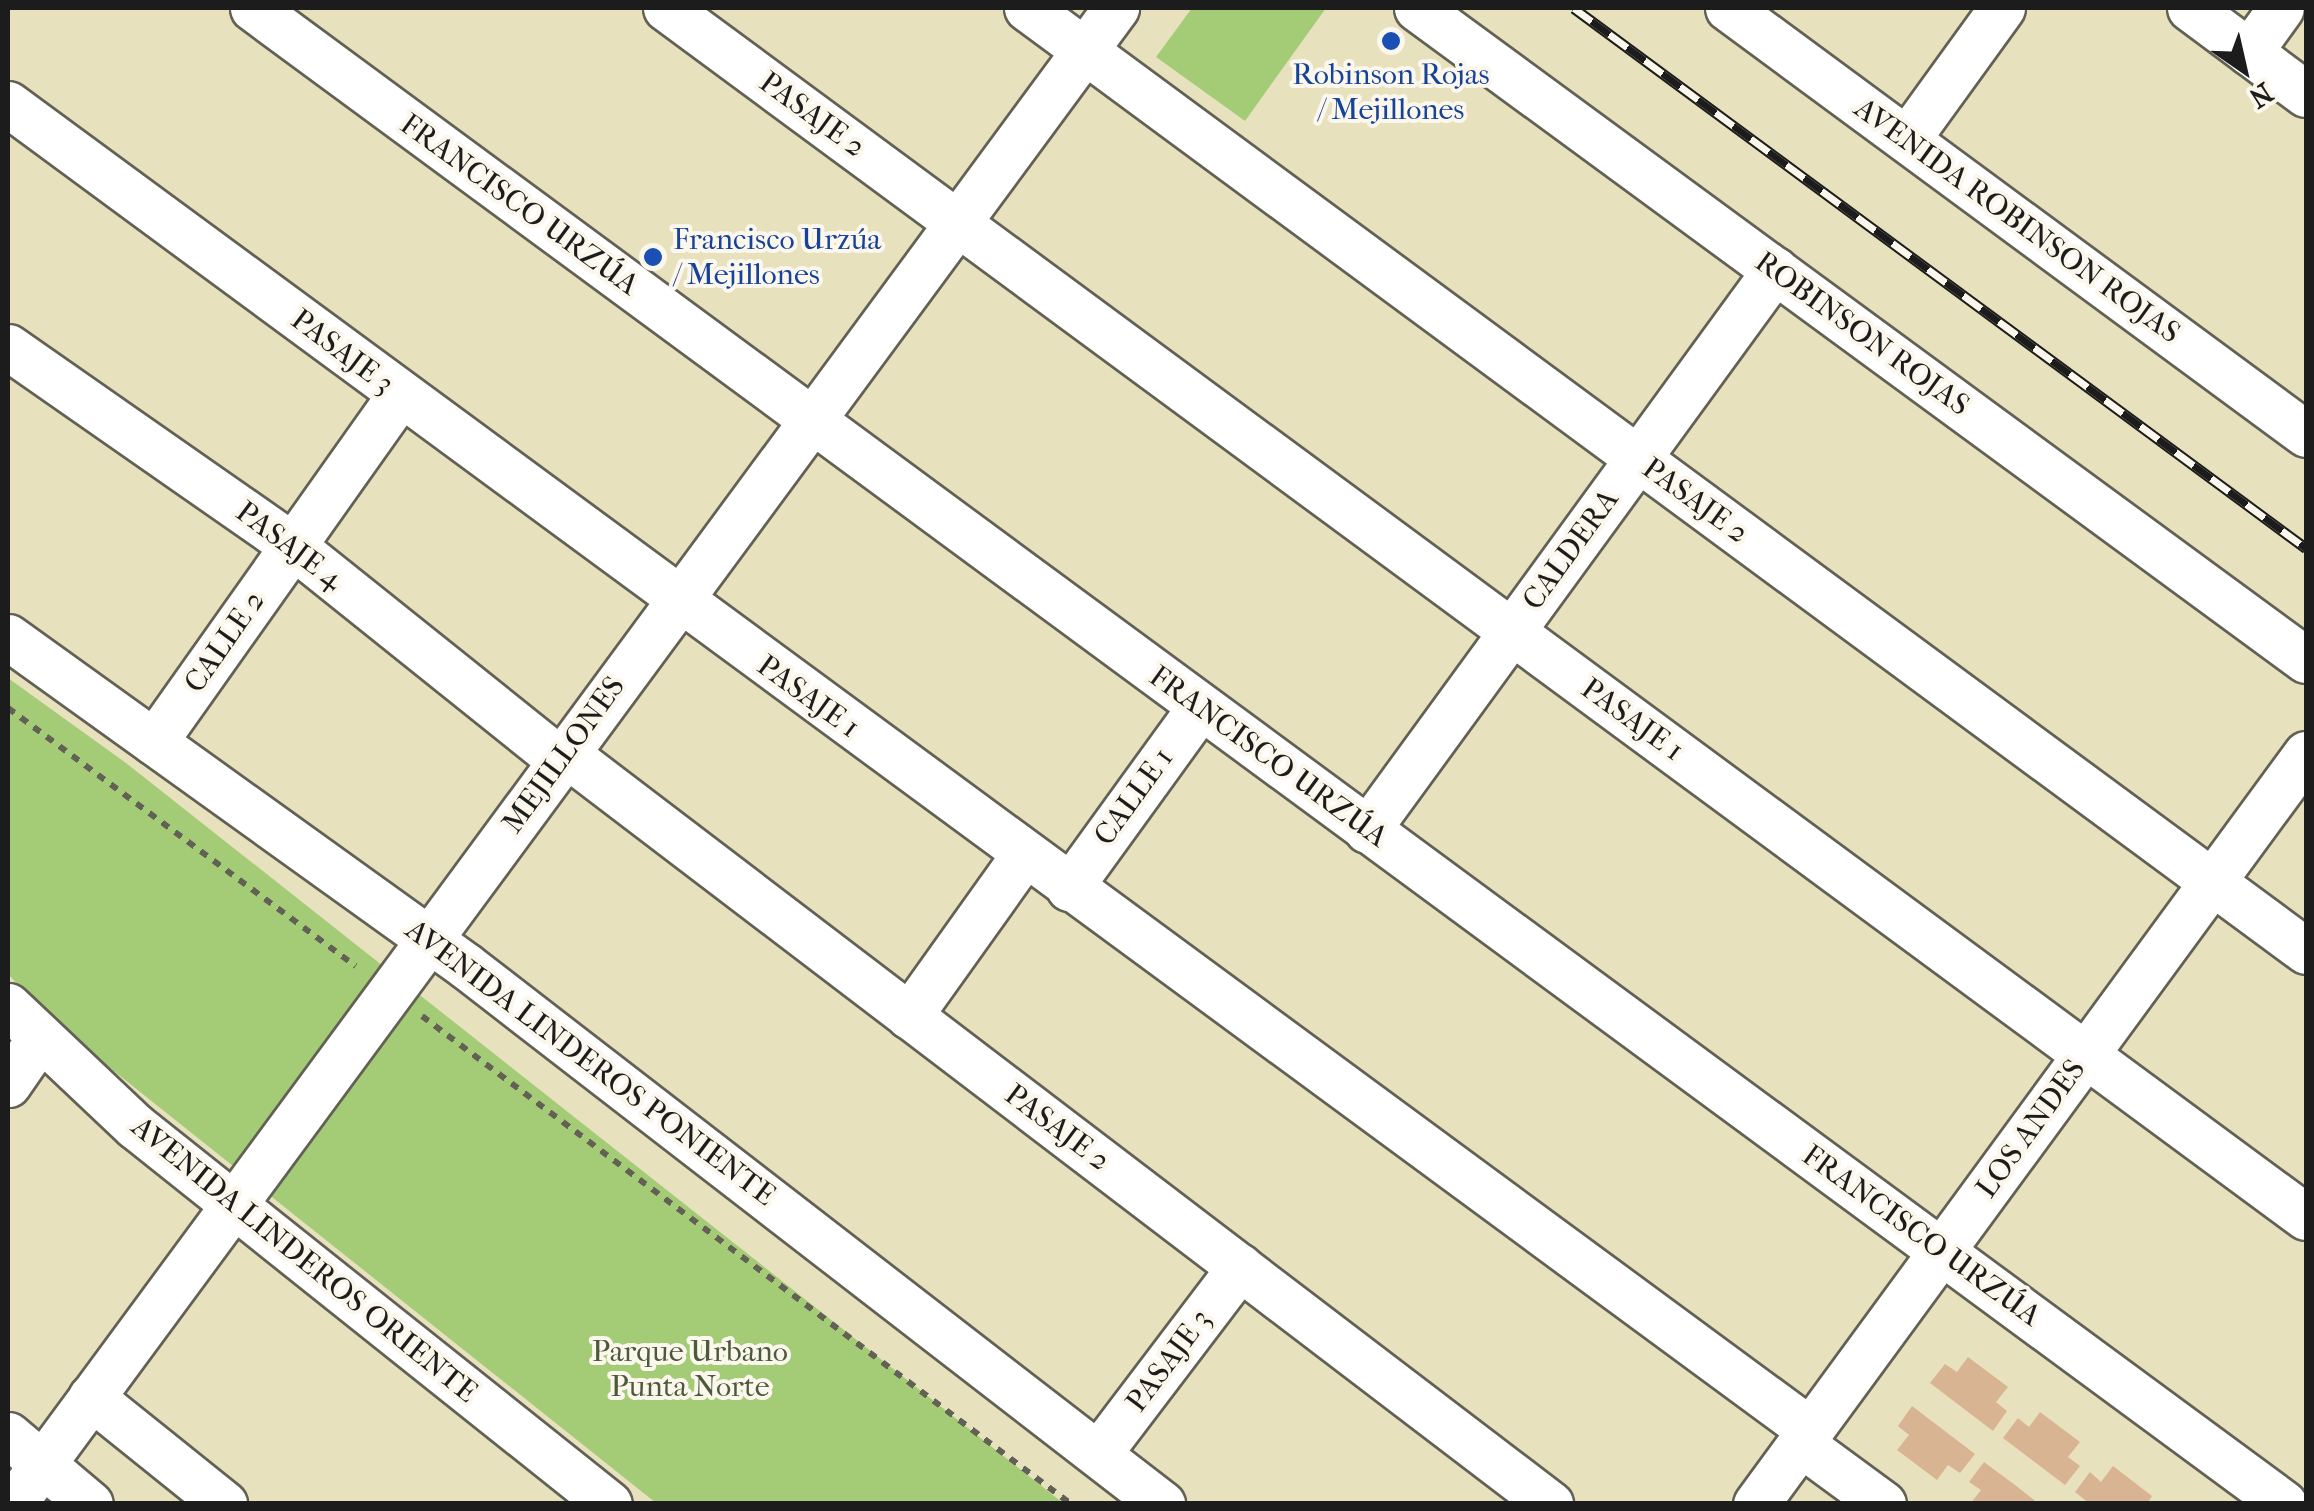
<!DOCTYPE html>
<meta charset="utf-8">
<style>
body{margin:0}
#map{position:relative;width:2314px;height:1511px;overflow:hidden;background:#e8e1be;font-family:"IM FELL French Canon",serif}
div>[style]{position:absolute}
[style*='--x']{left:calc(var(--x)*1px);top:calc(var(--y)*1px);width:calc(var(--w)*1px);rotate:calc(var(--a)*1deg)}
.green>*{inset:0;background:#a4cc77}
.building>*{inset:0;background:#d8b493}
.path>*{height:6px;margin-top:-3px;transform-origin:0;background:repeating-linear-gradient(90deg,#636155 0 8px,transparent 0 16px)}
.roads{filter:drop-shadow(2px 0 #636155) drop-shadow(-2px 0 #636155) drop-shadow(0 2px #636155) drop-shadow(0 -2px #636155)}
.minor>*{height:45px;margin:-22.5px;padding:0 22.5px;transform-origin:22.5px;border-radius:22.5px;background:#fff}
.rail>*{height:11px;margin-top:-5.5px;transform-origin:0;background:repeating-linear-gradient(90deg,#fbf7ec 0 22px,#1c1c1c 0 44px);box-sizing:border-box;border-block:2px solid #1c1c1c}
.dots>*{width:28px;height:28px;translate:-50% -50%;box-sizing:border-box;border:5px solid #fbf7ec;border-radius:50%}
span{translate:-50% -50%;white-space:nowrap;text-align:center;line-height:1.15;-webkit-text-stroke:8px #fbf7ec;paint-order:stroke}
.transit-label{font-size:30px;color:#164399}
.left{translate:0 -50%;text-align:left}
.street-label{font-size:30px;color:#1c1c1c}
.park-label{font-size:30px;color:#4c5a3c}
.frame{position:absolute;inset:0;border:10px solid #1c1c1c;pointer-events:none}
.north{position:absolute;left:2194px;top:20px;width:100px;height:100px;-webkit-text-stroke:8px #fbf7ec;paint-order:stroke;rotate:146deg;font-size:28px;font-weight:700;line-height:40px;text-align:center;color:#1c1c1c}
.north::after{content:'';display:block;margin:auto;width:35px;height:45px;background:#1c1c1c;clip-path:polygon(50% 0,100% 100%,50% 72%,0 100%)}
</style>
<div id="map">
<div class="green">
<div style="clip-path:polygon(1192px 8px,1326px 8px,1245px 121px,1156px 57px)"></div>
<div style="clip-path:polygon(8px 678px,126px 763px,1063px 1503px,656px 1503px,56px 1025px,8px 974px)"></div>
</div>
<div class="building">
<div style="clip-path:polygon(1968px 1357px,2008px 1387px,1996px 1402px,2007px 1411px,1993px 1431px,1930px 1383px,1945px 1364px,1957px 1372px)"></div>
<div style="clip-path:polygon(1912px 1406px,1975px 1454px,1960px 1473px,1948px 1465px,1937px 1480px,1897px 1450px,1909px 1435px,1898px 1426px)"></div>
<div style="clip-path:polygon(2040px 1412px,2080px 1442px,2068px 1457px,2080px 1466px,2065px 1485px,2003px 1438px,2018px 1418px,2029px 1427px)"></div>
<div style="clip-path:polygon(1984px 1462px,2015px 1485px,2039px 1504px,1970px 1504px,1981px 1490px,1969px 1482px)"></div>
<div style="clip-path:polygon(2113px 1466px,2152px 1496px,2147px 1504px,2090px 1504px,2075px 1492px,2090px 1472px,2101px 1482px)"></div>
</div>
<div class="path">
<div style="--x:8;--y:708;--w:433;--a:36.6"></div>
<div style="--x:422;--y:1016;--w:812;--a:36.94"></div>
</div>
<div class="roads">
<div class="minor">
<div style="--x:253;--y:8;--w:2522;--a:36.37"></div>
<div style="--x:666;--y:8;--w:2037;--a:36.4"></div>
<div style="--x:1027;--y:8;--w:1589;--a:36.4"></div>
<div style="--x:1417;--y:8;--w:1102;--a:36.26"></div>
<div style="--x:1728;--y:8;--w:718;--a:36.39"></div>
<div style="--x:2190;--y:8;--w:144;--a:36.6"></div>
<div style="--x:2249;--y:52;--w:54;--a:-54"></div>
<div style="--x:8;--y:104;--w:2237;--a:36.35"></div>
<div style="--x:1907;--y:139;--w:162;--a:-54.1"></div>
<div style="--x:8;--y:347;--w:348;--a:34.9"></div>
<div style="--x:293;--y:546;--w:342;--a:38.7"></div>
<div style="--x:8;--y:637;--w:564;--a:35.69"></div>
<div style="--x:466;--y:966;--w:880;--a:37.7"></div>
<div style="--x:154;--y:742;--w:425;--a:-54.7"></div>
<div style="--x:565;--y:753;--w:1239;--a:37.32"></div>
<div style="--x:1367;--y:830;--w:693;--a:-53.92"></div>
<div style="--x:1069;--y:888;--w:223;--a:-54.1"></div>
<div style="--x:8;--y:1006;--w:175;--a:43.4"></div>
<div style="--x:135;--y:1126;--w:606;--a:38.57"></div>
<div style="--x:909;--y:1016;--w:198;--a:-54.5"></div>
<div style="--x:8;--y:1084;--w:55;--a:-55.4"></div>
<div style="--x:91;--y:1397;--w:171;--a:38.8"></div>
<div style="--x:8;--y:1435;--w:107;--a:40.1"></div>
<div style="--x:1800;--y:1443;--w:103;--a:36.3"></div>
<div style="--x:1098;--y:1454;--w:235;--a:-52.8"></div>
<div style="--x:13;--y:1504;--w:1859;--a:-53.6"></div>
<div style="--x:1756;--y:1504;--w:930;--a:-53.75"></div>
</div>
</div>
<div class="rail">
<div style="--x:1574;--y:8;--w:910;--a:36.42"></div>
</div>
<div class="dots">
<div style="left:1391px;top:41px;background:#1a4fb4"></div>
<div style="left:653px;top:257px;background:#1a4fb4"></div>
</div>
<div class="transit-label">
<span style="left:1391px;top:92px">Robinson Rojas<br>/ Mejillones</span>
<span class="left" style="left:673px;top:257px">Francisco Urzúa<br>/ Mejillones</span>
</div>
<div class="street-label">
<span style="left:812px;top:115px;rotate:36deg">PASAJE 2</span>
<span style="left:519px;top:205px;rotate:36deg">FRANCISCO URZÚA</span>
<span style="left:2017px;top:221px;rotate:36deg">AVENIDA ROBINSON ROJAS</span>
<span style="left:1862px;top:334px;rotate:36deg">ROBINSON ROJAS</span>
<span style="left:342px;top:352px;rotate:37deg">PASAJE 3</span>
<span style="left:1695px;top:501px;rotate:36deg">PASAJE 2</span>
<span style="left:289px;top:546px;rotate:37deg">PASAJE 4</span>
<span style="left:1571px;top:550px;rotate:-54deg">CALDERA</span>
<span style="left:225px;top:642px;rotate:-55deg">CALLE 2</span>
<span style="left:808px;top:697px;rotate:36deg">PASAJE 1</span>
<span style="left:1632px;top:720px;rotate:36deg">PASAJE 1</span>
<span style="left:564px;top:755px;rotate:-54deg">MEJILLONES</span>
<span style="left:1268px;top:757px;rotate:36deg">FRANCISCO URZÚA</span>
<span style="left:1134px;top:797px;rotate:-54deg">CALLE 1</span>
<span style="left:590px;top:1063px;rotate:37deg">AVENIDA LINDEROS PONIENTE</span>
<span style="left:1057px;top:1128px;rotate:37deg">PASAJE 2</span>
<span style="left:2031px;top:1129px;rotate:-54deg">LOS ANDES</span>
<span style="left:1921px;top:1236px;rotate:36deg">FRANCISCO URZÚA</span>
<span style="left:304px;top:1260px;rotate:39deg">AVENIDA LINDEROS ORIENTE</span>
<span style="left:1169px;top:1361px;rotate:-53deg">PASAJE 3</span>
</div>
<div class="park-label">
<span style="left:690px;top:1369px">Parque Urbano<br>Punta Norte</span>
</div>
<div class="frame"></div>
<div class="north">N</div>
</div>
